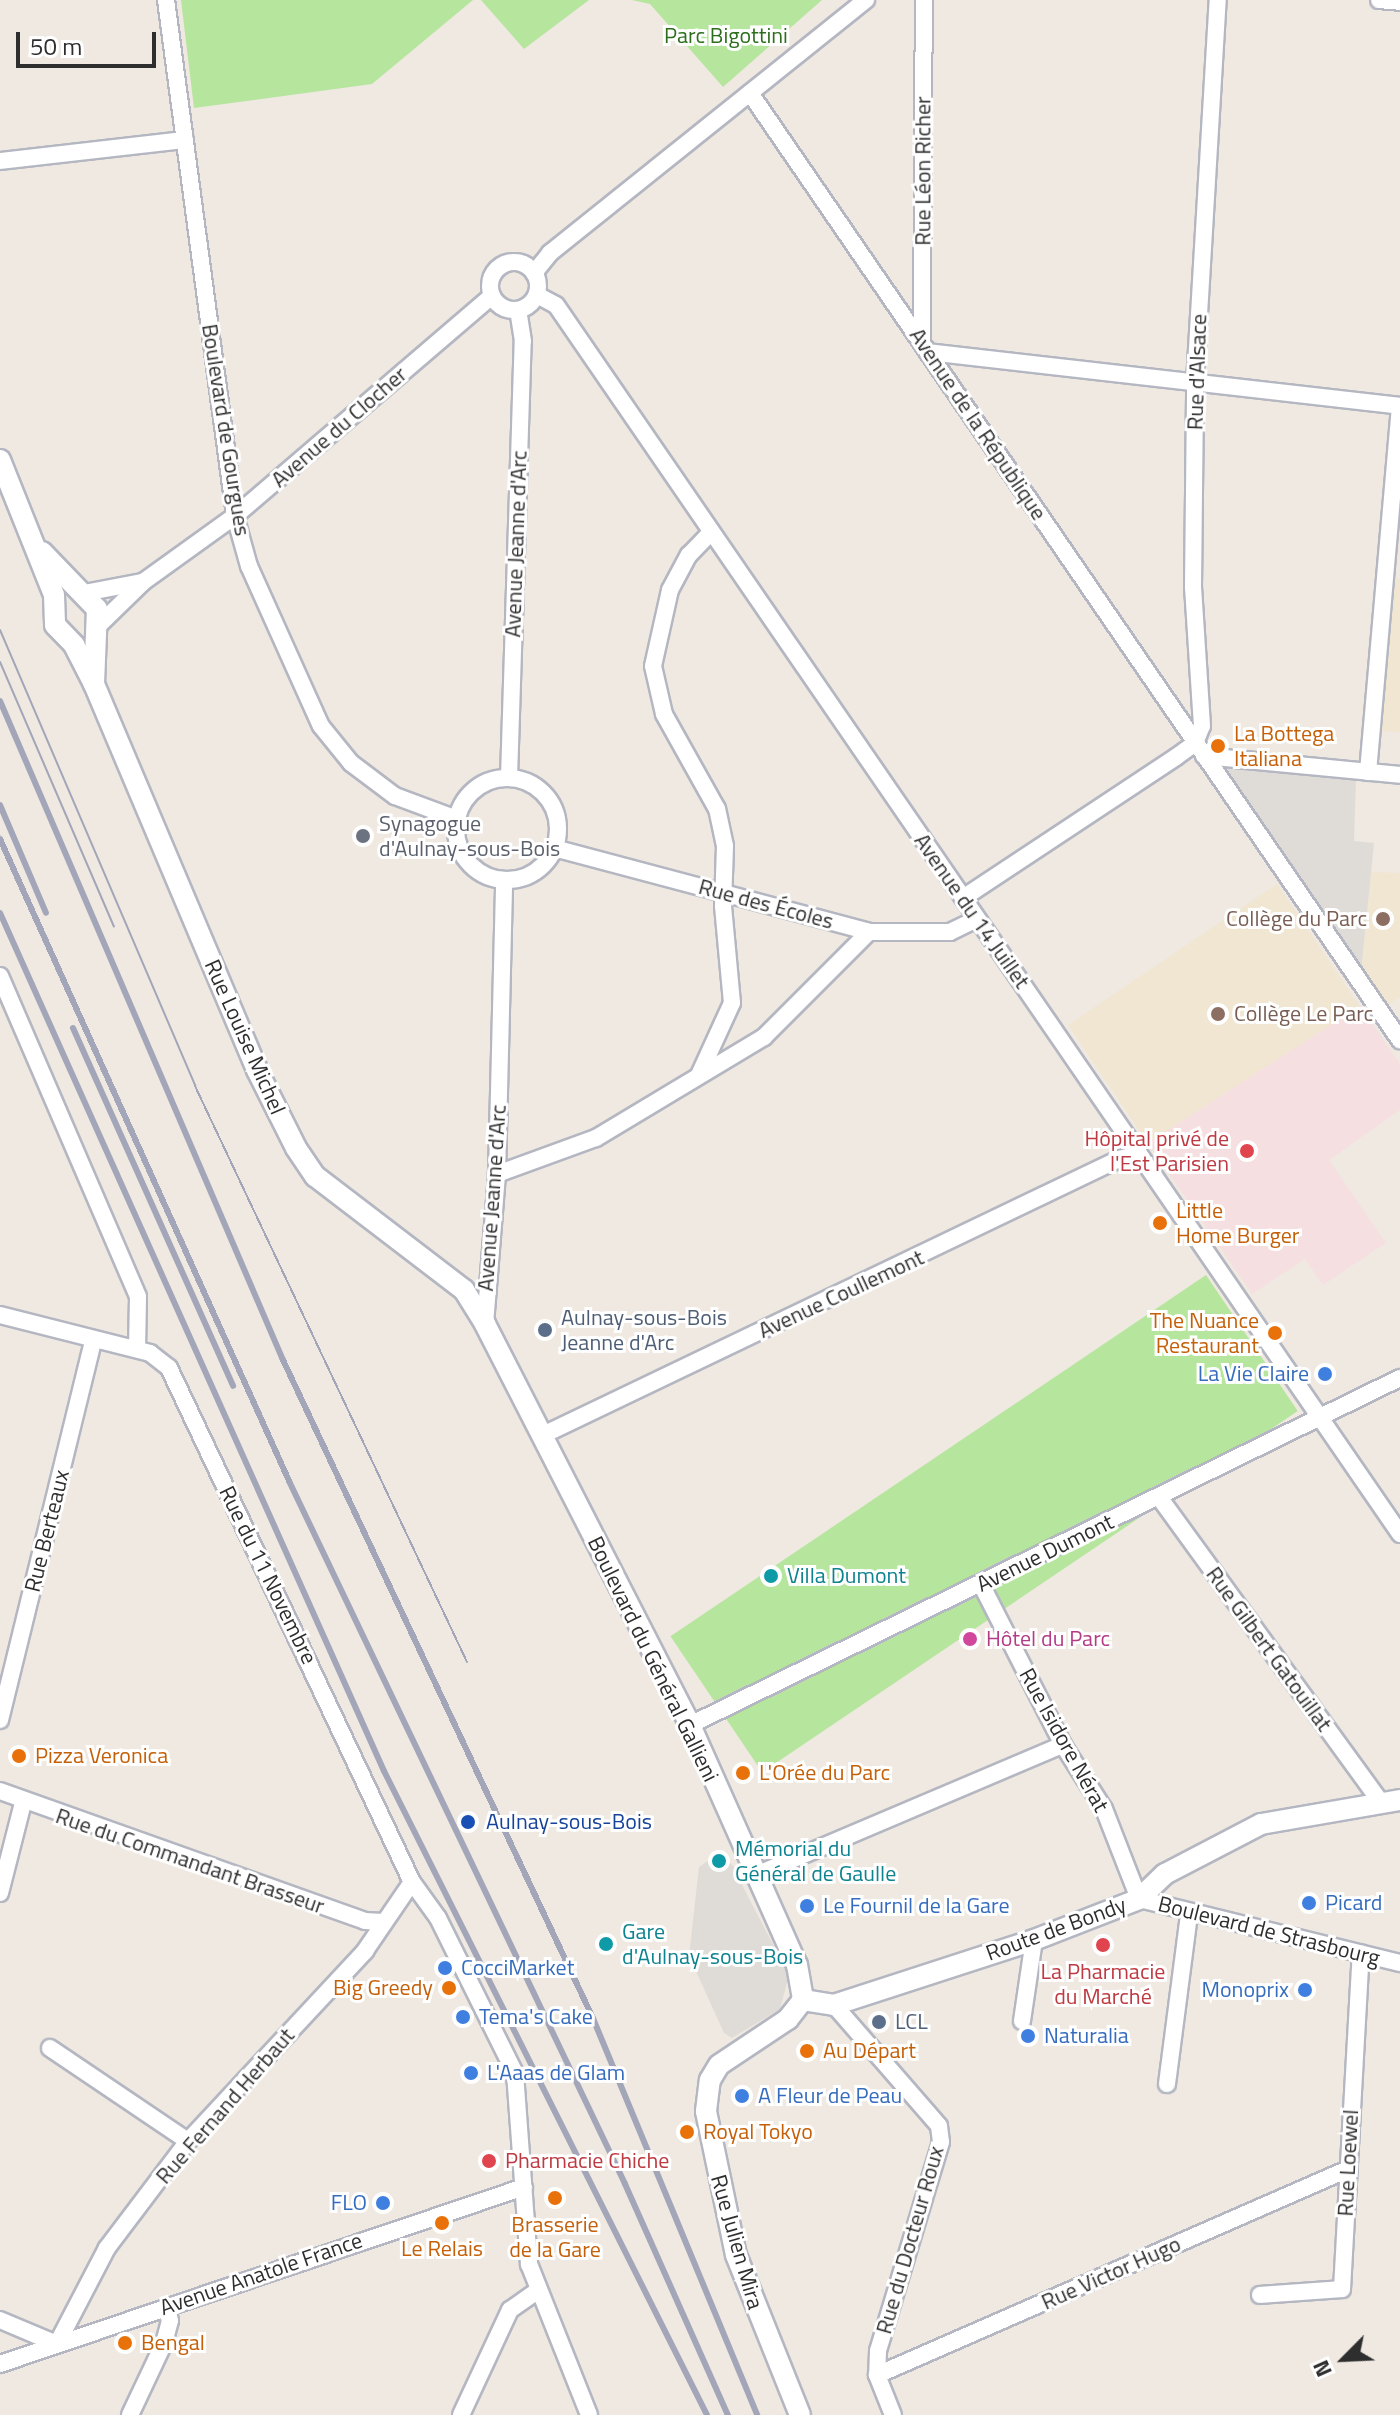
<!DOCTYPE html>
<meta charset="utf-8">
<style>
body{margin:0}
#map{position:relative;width:1400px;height:2415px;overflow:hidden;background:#efe9e1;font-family:"Titillium Web",sans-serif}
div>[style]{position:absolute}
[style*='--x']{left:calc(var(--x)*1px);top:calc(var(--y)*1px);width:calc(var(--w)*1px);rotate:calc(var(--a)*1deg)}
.education>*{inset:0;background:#f0e6d1;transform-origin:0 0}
.medical>*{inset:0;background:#f5dfe0}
.green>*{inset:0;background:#b6e59e;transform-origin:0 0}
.plaza>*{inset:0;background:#dfdcd8}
.roads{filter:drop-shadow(2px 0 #b4b7c1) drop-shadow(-2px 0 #b4b7c1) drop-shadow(0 2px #b4b7c1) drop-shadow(0 -2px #b4b7c1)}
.minor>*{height:16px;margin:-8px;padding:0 8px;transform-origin:8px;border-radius:8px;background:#fff}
.minor>.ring{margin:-8px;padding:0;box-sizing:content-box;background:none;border:16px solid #fff;border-radius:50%}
.tertiary>*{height:20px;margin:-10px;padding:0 10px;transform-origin:10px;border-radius:10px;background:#fff}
.tram>*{height:2px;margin:-1px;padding:0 1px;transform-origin:1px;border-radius:1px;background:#a3a6b8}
.rail>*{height:6px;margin:-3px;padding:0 3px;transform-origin:3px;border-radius:3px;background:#a3a6b8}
.dots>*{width:22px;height:22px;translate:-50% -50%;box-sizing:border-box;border:4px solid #fff;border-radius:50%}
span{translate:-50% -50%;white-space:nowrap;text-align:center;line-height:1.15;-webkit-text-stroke:6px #fff;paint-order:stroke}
.park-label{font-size:22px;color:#2c6e1b}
.street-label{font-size:22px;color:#2e2e2e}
.food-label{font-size:22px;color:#c56008}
.left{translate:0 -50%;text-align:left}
.right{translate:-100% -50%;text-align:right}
.worship-label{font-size:22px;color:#5b616d}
.education-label{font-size:22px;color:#785e54}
.health-label{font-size:22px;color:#be3a42}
.service-label{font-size:22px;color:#4e5e75}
.shop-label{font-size:22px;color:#366cbe}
.culture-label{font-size:22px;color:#0d838f}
.hotel-label{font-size:22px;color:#b23c85}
.transit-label{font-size:22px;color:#164399}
.north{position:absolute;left:1304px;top:2319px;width:80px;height:80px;-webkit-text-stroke:6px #fff;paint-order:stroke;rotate:246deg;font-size:22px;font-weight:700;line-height:32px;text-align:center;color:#2e2e2e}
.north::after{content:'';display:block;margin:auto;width:28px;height:36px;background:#2e2e2e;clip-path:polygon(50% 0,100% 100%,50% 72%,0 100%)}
.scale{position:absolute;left:16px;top:32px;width:140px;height:36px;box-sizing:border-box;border:4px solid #2e2e2e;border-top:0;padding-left:10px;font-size:24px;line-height:28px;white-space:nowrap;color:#2e2e2e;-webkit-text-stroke:6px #fff;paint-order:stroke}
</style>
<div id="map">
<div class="education">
<div style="clip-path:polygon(1395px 578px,1400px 579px,1400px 732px,1382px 731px)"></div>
<div style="clip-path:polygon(1371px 872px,1400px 873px,1400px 997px,1387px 1006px,1362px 965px)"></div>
<div style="left:1277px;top:884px;width:148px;height:252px;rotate:56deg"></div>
</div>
<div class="medical">
<div style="clip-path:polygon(1360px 1006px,1400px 1064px,1400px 1110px,1329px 1160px,1386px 1243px,1323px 1285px,1305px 1259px,1252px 1294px,1148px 1143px)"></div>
</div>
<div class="green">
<div style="clip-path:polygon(181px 0,473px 0,372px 84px,194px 108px)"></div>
<div style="clip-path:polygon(481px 0,589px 0,524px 49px)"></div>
<div style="clip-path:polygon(632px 0,822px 0,723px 87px,650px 4px)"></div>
<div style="left:1206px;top:1275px;width:164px;height:646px;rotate:56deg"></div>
</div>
<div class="plaza">
<div style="clip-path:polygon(1218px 765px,1356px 780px,1354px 841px,1374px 843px,1361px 973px)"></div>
<div style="clip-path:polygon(715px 1856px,726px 1858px,744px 1878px,741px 1883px,789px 1975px,780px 2009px,732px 2038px,724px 2033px,689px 1956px,699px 1867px)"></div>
</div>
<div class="roads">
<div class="minor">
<div style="--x:166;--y:0;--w:521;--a:82.38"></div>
<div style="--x:235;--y:516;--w:52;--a:74.4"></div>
<div style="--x:249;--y:566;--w:175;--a:65.8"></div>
<div style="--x:321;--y:726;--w:48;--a:51"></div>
<div style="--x:351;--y:763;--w:55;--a:36.9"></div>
<div style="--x:395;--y:796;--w:66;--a:20.4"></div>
<div style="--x:1379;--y:0;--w:21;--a:5"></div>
<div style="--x:750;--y:93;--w:1149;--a:55.54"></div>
<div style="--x:0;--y:161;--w:186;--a:-6.5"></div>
<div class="ring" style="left:490px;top:262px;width:32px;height:32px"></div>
<div style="--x:534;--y:273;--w:26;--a:-51"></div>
<div style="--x:550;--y:253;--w:405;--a:-38.7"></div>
<div style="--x:537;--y:295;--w:21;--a:28"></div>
<div style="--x:556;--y:305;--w:1491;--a:55.52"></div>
<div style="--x:922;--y:342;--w:342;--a:-89.7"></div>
<div style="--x:928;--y:352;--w:475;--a:6.5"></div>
<div style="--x:84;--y:593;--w:60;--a:-10.6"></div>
<div style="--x:99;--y:625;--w:62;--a:-44.3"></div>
<div style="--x:143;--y:582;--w:113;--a:-35.7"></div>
<div style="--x:235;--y:516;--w:338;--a:-40.6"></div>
<div style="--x:1204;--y:756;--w:197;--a:5.5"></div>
<div style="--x:1368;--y:772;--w:365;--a:-85"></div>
<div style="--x:509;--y:778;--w:437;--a:-88.2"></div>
<div style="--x:523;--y:341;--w:31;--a:-99"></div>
<div class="ring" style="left:456px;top:778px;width:86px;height:86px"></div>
<div style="--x:554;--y:848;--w:326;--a:14.9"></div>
<div style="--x:869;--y:932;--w:81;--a:0"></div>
<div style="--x:950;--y:932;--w:30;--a:-26"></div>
<div style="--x:963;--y:898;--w:255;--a:-33.5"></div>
<div style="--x:1176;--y:757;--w:24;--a:-36"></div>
<div style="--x:1195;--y:743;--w:18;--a:-68"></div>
<div style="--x:1202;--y:726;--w:139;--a:-93.7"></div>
<div style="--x:1193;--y:587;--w:205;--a:-89.4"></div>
<div style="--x:1195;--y:382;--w:383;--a:-86.6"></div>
<div style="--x:0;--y:976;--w:349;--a:66.7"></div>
<div style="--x:138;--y:1297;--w:52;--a:91.1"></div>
<div style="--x:699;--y:1075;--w:79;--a:-65.4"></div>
<div style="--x:732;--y:1003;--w:97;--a:-95.3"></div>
<div style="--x:723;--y:906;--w:60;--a:-88.1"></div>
<div style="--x:725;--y:846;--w:38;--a:-102"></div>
<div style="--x:717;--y:809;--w:109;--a:-119.2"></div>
<div style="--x:664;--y:714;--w:49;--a:-102.9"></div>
<div style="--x:653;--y:666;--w:78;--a:-77.4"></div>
<div style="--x:670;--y:590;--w:40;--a:-62"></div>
<div style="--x:689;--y:555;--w:32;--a:-46"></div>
<div style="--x:497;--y:1174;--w:105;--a:-20"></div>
<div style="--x:596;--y:1138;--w:196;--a:-31"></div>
<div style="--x:764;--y:1037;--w:148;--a:-45"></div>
<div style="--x:0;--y:1315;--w:155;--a:14.2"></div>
<div style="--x:150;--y:1353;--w:24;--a:38"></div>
<div style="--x:169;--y:1368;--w:569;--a:64.7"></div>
<div style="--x:412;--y:1882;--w:44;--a:54.2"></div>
<div style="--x:438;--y:1918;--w:173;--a:63.6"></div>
<div style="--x:515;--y:2073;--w:192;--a:85.8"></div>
<div style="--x:529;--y:2264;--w:162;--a:68.3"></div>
<div style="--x:485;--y:1324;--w:150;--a:-85.4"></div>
<div style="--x:497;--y:1174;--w:294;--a:-88.6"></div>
<div style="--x:543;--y:1435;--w:639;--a:-25.6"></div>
<div style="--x:1119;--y:1159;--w:21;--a:-14"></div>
<div style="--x:1159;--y:1497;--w:374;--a:54"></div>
<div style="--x:981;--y:1584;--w:181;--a:63"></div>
<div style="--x:1063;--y:1745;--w:76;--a:57.4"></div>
<div style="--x:1104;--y:1809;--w:97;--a:68.7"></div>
<div style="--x:1139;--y:1899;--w:269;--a:13.8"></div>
<div style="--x:0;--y:1720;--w:390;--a:-76.2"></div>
<div style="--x:690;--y:1725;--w:790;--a:-26.05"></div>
<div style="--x:0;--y:1791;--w:387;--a:19.6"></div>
<div style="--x:365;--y:1921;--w:18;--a:3"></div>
<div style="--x:756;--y:1875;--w:333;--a:-23"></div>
<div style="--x:0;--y:1893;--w:93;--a:-75.7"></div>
<div style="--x:834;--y:2005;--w:160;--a:49"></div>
<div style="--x:939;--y:2126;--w:16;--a:83"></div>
<div style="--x:941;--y:2142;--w:218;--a:106.8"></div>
<div style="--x:878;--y:2351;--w:24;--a:92"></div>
<div style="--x:877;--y:2375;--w:43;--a:68.2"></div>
<div style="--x:1022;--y:2021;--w:82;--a:-81.6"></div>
<div style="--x:50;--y:2048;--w:166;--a:34"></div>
<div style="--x:1167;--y:2084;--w:171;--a:-82.6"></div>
<div style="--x:1260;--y:2295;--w:82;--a:-4.2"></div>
<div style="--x:1342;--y:2289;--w:336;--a:-86.8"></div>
<div style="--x:0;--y:2320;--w:62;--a:22.8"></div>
<div style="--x:57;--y:2344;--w:108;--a:-62.5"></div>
<div style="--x:107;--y:2248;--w:134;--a:-52.9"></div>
<div style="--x:188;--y:2141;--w:260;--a:-47"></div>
<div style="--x:365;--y:1951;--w:83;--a:-55.7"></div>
<div style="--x:0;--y:2364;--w:553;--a:-18.66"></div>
<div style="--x:877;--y:2375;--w:512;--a:-23.61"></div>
<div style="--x:130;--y:2415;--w:80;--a:-64.7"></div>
<div style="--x:164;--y:2343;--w:23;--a:-75"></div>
<div style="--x:170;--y:2321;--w:14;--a:-102"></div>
<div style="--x:461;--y:2415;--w:116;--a:-65"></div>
<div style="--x:510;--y:2310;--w:35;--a:-35"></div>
</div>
<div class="tertiary">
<div style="--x:0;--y:460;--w:145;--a:68.2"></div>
<div style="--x:54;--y:595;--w:30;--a:88"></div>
<div style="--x:55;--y:625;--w:28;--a:46"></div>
<div style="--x:74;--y:645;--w:44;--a:62.9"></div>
<div style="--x:94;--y:684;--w:419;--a:67.1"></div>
<div style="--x:257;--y:1070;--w:87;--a:63.4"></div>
<div style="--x:296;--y:1148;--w:34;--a:56"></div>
<div style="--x:315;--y:1176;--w:188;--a:37.4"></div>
<div style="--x:464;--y:1290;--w:40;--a:58"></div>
<div style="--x:485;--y:1324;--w:450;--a:62.9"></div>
<div style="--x:690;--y:1725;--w:263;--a:66"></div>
<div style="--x:797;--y:1965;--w:36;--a:80"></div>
<div style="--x:42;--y:552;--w:79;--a:46"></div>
<div style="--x:97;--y:609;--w:75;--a:92.3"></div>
<div style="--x:803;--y:2000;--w:31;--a:9"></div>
<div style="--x:834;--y:2005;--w:210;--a:-18"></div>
<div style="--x:1034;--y:1940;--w:113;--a:-21.3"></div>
<div style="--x:1139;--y:1899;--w:36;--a:-44"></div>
<div style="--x:1165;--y:1874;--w:108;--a:-27.5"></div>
<div style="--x:1261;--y:1824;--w:141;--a:-9.8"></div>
<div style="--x:800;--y:2415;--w:172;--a:-111.8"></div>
<div style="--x:736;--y:2255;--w:147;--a:-101.8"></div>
<div style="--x:706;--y:2111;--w:31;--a:-83"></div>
<div style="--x:710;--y:2080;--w:17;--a:-59"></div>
<div style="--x:719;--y:2065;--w:83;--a:-33.7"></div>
<div style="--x:788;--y:2019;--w:24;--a:-52"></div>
</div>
</div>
<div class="tram">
<div style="--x:0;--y:630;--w:496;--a:66.8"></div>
<div style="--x:195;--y:1086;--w:637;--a:64.72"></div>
<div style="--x:0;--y:662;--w:288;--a:66.7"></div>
</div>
<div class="rail">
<div style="--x:0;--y:701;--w:717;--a:66.76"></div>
<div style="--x:283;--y:1360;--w:725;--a:64.78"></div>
<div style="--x:592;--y:2016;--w:432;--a:67.5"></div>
<div style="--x:0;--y:805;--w:117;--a:66.9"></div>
<div style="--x:0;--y:839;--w:704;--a:65.76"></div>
<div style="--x:289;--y:1481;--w:779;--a:64.45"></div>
<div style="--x:625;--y:2184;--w:253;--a:66"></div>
<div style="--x:0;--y:913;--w:940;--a:65.89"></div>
<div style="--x:384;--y:1771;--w:720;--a:63.36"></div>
<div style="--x:73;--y:1028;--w:392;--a:65.9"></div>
</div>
<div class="dots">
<div style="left:1218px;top:746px;background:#e8710a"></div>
<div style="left:363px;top:836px;background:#6b7280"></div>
<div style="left:1383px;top:919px;background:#8d6e63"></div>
<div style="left:1218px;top:1014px;background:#8d6e63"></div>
<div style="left:1247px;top:1151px;background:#e0444e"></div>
<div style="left:1160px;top:1223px;background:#e8710a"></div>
<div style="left:545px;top:1330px;background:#5c6f8a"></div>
<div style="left:1275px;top:1333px;background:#e8710a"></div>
<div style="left:1325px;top:1374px;background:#3f7fe0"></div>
<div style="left:771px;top:1576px;background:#0f9aa8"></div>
<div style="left:970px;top:1639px;background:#d1479c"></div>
<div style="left:19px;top:1756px;background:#e8710a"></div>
<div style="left:743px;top:1773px;background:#e8710a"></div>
<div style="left:468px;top:1822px;background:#1a4fb4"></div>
<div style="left:719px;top:1861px;background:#0f9aa8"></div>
<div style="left:1309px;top:1903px;background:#3f7fe0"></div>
<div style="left:807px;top:1906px;background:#3f7fe0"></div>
<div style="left:606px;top:1944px;background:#0f9aa8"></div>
<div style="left:1103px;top:1945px;background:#e0444e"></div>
<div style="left:445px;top:1968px;background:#3f7fe0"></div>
<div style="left:449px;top:1988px;background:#e8710a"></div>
<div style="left:1305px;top:1990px;background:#3f7fe0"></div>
<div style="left:463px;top:2017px;background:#3f7fe0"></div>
<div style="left:879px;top:2022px;background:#5c6f8a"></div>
<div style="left:1028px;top:2036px;background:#3f7fe0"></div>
<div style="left:807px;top:2051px;background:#e8710a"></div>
<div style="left:471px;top:2073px;background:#3f7fe0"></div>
<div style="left:742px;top:2096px;background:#3f7fe0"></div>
<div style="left:687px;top:2132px;background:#e8710a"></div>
<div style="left:489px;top:2161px;background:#e0444e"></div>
<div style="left:555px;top:2198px;background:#e8710a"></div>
<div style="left:383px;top:2203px;background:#3f7fe0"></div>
<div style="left:442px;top:2223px;background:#e8710a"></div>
<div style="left:125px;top:2343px;background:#e8710a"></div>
</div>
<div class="park-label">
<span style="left:726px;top:36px">Parc Bigottini</span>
</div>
<div class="street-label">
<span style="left:923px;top:171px;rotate:-90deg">Rue Léon Richer</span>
<span style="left:1197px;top:372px;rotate:-88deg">Rue d'Alsace</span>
<span style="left:978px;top:424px;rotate:56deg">Avenue de la République</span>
<span style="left:339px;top:427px;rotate:-41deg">Avenue du Clocher</span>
<span style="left:226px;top:430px;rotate:81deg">Boulevard de Gourgues</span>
<span style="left:516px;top:544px;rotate:-88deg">Avenue Jeanne d'Arc</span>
<span style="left:766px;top:904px;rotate:15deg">Rue des Écoles</span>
<span style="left:972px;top:911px;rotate:55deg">Avenue du 14 Juillet</span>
<span style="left:245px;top:1037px;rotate:66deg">Rue Louise Michel</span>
<span style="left:492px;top:1198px;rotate:-86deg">Avenue Jeanne d'Arc</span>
<span style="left:841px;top:1294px;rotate:-25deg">Avenue Coullemont</span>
<span style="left:47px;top:1531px;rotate:-76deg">Rue Berteaux</span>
<span style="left:1045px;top:1553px;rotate:-26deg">Avenue Dumont</span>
<span style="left:268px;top:1575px;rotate:64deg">Rue du 11 Novembre</span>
<span style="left:1269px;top:1649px;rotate:54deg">Rue Gilbert Gatouillat</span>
<span style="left:653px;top:1659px;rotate:64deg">Boulevard du Général Gallieni</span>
<span style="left:1064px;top:1740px;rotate:61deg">Rue Isidore Nérat</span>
<span style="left:190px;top:1861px;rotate:19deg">Rue du Commandant Brasseur</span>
<span style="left:1056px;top:1929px;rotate:-20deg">Route de Bondy</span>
<span style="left:1269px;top:1931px;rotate:14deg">Boulevard de Strasbourg</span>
<span style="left:225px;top:2106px;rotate:-49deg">Rue Fernand Herbaut</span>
<span style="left:1348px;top:2163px;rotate:-87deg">Rue Loewel</span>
<span style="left:910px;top:2240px;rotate:-74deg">Rue du Docteur Roux</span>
<span style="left:737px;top:2242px;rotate:74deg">Rue Julien Mira</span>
<span style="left:1111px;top:2273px;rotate:-24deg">Rue Victor Hugo</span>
<span style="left:261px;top:2274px;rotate:-19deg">Avenue Anatole France</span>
</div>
<div class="food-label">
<span class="left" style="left:1234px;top:746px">La Bottega<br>Italiana</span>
<span class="left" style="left:1176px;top:1223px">Little<br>Home Burger</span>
<span class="right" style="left:1259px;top:1333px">The Nuance<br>Restaurant</span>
<span class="left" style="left:35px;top:1756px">Pizza Veronica</span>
<span class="left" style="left:759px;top:1773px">L'Orée du Parc</span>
<span class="right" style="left:433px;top:1988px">Big Greedy</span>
<span class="left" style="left:823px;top:2051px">Au Départ</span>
<span class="left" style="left:703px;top:2132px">Royal Tokyo</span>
<span style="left:555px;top:2237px">Brasserie<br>de la Gare</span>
<span style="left:442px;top:2249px">Le Relais</span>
<span class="left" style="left:141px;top:2343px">Bengal</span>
</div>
<div class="worship-label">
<span class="left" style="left:379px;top:836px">Synagogue<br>d'Aulnay-sous-Bois</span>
</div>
<div class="education-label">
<span class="right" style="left:1367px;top:919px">Collège du Parc</span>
<span class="left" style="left:1234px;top:1014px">Collège Le Parc</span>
</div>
<div class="health-label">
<span class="right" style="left:1229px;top:1151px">Hôpital privé de<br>l'Est Parisien</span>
<span style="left:1103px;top:1984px">La Pharmacie<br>du Marché</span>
<span class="left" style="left:505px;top:2161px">Pharmacie Chiche</span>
</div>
<div class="service-label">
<span class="left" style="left:561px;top:1330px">Aulnay-sous-Bois<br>Jeanne d'Arc</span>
<span class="left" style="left:895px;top:2022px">LCL</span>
</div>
<div class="shop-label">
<span class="right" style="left:1309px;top:1374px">La Vie Claire</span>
<span class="left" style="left:1325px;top:1903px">Picard</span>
<span class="left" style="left:823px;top:1906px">Le Fournil de la Gare</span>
<span class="left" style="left:461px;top:1968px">CocciMarket</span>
<span class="right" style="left:1289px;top:1990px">Monoprix</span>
<span class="left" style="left:479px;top:2017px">Tema's Cake</span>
<span class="left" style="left:1044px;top:2036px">Naturalia</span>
<span class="left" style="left:487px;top:2073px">L'Aaas de Glam</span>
<span class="left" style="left:758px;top:2096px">A Fleur de Peau</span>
<span class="right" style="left:367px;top:2203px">FLO</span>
</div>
<div class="culture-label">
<span class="left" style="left:787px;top:1576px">Villa Dumont</span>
<span class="left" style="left:735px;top:1861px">Mémorial du<br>Général de Gaulle</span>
<span class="left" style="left:622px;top:1944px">Gare<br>d'Aulnay-sous-Bois</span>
</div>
<div class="hotel-label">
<span class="left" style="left:986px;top:1639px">Hôtel du Parc</span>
</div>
<div class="transit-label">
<span class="left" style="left:486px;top:1822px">Aulnay-sous-Bois</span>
</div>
<div class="north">N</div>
<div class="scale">50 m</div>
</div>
